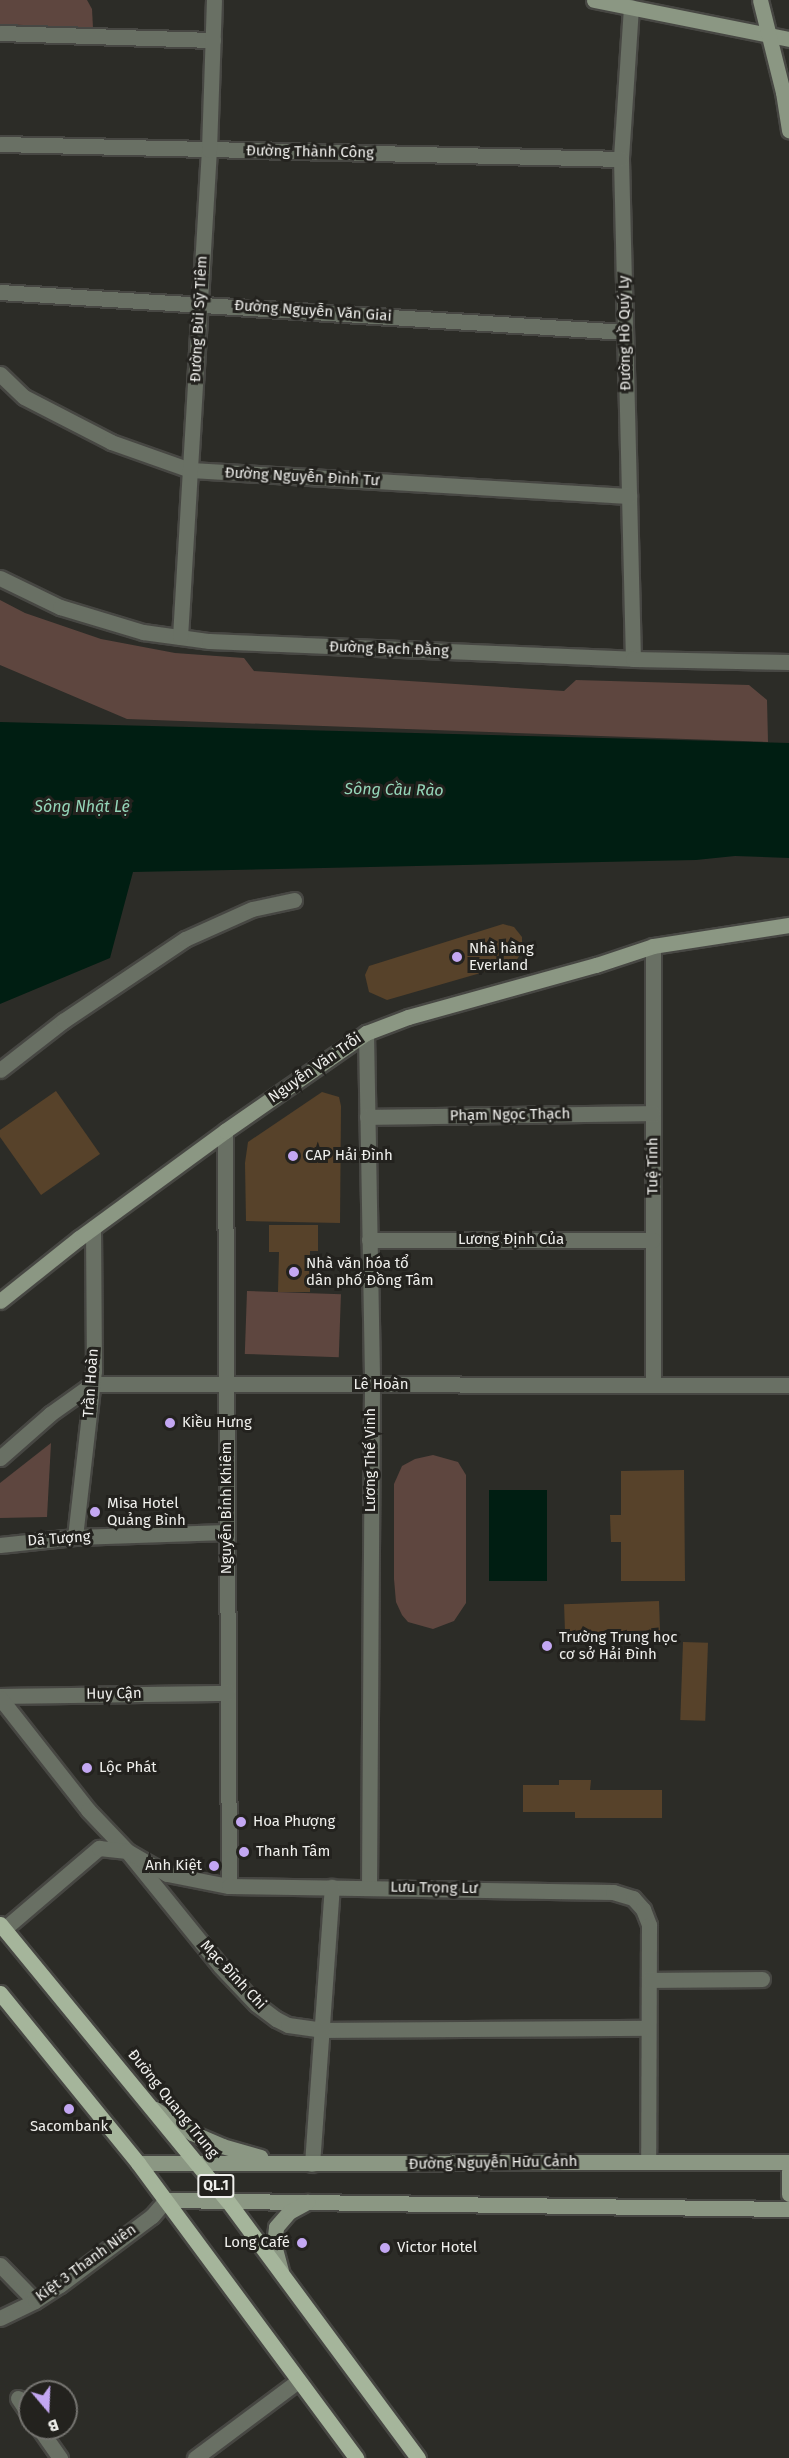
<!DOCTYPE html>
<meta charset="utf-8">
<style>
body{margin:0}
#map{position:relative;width:789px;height:2458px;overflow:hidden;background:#2c2c27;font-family:"Fira Sans",sans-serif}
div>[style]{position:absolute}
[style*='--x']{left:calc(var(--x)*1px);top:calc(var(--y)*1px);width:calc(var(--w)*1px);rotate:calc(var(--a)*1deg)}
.green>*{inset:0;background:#5e463f;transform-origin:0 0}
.water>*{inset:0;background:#001e12;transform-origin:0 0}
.building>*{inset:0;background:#57422a;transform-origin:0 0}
.roads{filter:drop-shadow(2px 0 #474743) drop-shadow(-2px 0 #474743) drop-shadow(0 2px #474743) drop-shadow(0 -2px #474743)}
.street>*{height:15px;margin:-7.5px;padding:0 7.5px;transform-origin:7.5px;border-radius:7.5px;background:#697064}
.secondary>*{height:15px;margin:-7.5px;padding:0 7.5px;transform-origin:7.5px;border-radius:7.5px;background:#8b9783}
.primary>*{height:15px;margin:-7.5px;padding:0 7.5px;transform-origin:7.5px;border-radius:7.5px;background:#a5b59b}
.dots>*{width:16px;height:16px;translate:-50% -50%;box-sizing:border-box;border:3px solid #23221e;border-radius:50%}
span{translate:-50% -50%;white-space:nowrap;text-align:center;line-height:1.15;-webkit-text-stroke:6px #23221e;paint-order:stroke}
.shield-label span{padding:2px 4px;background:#23221e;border:2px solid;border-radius:4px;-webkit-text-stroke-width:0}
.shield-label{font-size:14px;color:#efefec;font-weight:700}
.street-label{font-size:15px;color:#efefec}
.poi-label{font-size:15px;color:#efefec}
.left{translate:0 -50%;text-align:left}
.right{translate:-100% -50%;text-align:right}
.water-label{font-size:16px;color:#95d6b9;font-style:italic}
.north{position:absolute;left:18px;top:2380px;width:60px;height:60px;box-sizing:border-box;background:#23221e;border:2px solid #757470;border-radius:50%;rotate:161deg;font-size:16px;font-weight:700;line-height:24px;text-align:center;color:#efefec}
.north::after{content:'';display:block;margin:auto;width:21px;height:27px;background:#c3a7f2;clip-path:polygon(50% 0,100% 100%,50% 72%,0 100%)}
</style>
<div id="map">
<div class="green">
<div style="clip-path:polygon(0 0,87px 0,92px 9px,93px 28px,0 24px)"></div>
<div style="clip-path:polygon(0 600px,25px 613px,101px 639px,175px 653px,244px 658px,254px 671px,564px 691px,576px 680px,749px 685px,767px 700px,768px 742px,127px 719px,0 665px)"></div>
<div style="left:247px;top:1291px;width:94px;height:63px;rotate:2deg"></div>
<div style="clip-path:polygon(51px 1443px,47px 1517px,0 1518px,0 1483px)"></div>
<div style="clip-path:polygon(433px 1455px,458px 1462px,466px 1475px,466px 1603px,454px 1621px,433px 1629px,408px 1622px,402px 1615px,396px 1602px,394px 1579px,394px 1484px,402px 1466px,415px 1459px)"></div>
</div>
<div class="water">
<div style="clip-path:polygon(0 722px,789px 743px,789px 858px,735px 856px,696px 860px,133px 872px,110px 958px,0 1004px)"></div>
<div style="left:489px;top:1490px;width:58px;height:91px"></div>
</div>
<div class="building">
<div style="clip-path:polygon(503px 924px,514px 927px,522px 937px,522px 951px,515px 963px,387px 1000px,369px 992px,365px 975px,369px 966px)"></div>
<div style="clip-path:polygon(56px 1091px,100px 1154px,41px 1195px,0 1137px,0 1130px)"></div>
<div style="clip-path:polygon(322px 1092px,339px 1097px,341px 1106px,340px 1223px,246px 1221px,245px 1163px,248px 1142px)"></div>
<div style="clip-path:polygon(269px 1225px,318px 1225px,318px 1251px,310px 1251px,310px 1292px,278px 1292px,279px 1252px,269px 1252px)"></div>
<div style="clip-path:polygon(684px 1470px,685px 1581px,621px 1581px,621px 1542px,611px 1542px,610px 1515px,621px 1515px,621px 1471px)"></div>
<div style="left:659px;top:1601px;width:29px;height:95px;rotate:88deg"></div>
<div style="left:683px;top:1642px;width:25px;height:78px;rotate:2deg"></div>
<div style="clip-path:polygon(559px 1780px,591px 1780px,590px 1790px,662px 1790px,662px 1818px,575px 1818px,575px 1812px,523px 1812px,523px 1785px,559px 1785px)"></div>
</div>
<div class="roads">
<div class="street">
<div style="--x:631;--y:7;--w:152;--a:93.8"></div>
<div style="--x:621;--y:159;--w:500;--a:88.63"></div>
<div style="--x:0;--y:33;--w:213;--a:1.9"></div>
<div style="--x:0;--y:144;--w:621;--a:1.38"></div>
<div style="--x:0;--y:292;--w:626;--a:3.66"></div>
<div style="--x:0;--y:374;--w:33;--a:44"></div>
<div style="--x:24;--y:397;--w:98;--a:27.3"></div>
<div style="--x:111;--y:442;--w:84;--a:19.5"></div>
<div style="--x:190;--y:470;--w:440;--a:3.4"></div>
<div style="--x:0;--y:578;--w:67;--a:25.8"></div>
<div style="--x:60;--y:607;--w:87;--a:16.8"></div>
<div style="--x:143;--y:632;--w:67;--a:7.8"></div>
<div style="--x:209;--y:641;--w:424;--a:2.4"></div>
<div style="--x:633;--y:659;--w:156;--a:1.1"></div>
<div style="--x:180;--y:637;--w:488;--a:-86.6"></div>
<div style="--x:209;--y:150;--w:150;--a:-88.1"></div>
<div style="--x:653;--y:946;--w:439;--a:90"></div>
<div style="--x:366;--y:1033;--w:352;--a:89"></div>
<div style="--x:372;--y:1385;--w:501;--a:90.34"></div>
<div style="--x:0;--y:1070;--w:80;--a:-37.9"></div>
<div style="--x:63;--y:1021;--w:147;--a:-33.9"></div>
<div style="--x:185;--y:939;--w:73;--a:-24.1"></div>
<div style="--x:252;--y:909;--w:43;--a:-12.1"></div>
<div style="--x:367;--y:1117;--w:286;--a:-0.8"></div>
<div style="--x:225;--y:1131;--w:755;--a:89.7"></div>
<div style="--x:369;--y:1240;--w:284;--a:0"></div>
<div style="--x:0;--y:1458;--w:67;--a:-41.3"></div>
<div style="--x:50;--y:1414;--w:52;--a:-35.5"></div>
<div style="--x:92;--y:1384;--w:697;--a:0.08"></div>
<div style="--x:75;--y:1537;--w:167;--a:-83.5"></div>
<div style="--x:94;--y:1371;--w:143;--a:-90.4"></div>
<div style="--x:0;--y:1545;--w:75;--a:-6.1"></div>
<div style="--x:75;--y:1537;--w:152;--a:-1.9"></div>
<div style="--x:0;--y:1696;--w:228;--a:-0.8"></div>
<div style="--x:0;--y:1698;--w:142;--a:51.8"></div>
<div style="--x:88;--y:1810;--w:57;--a:46.4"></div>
<div style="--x:127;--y:1851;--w:148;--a:51"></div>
<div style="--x:220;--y:1966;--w:52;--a:46.5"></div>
<div style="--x:256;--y:2004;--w:25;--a:37"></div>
<div style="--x:276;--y:2019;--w:13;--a:27"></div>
<div style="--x:288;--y:2025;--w:34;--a:8"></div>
<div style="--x:322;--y:2030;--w:325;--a:-0.4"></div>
<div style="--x:4;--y:1929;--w:125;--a:-40.5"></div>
<div style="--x:99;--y:1848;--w:28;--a:6"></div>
<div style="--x:127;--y:1851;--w:46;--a:29.9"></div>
<div style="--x:167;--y:1874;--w:63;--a:11"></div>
<div style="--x:229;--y:1886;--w:384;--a:0.9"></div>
<div style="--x:613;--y:1892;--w:21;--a:17"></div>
<div style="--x:633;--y:1898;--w:15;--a:48"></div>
<div style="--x:643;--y:1909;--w:17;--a:69"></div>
<div style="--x:649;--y:1925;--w:235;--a:90.2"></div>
<div style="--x:649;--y:1980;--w:113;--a:-0.5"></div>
<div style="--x:312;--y:2164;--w:278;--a:-85.9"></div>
<div style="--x:0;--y:2265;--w:50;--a:45.8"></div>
<div style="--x:0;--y:2318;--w:39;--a:-26"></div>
<div style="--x:35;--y:2301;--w:30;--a:-33"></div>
<div style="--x:60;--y:2285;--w:115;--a:-36.9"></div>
<div style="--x:152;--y:2216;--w:21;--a:-49"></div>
<div style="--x:18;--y:2398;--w:22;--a:56"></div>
<div style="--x:39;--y:2428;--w:37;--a:55"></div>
<div style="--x:195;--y:2458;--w:129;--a:-36.8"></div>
</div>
<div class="secondary">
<div style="--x:594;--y:0;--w:199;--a:11.3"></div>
<div style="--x:760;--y:0;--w:95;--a:76"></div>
<div style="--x:783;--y:92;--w:39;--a:81"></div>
<div style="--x:0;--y:1301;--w:101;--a:-38.6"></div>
<div style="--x:79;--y:1238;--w:181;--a:-36.2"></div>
<div style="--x:225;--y:1131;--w:172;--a:-34.8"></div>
<div style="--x:366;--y:1033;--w:45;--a:-20.9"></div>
<div style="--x:408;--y:1017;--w:195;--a:-15.5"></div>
<div style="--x:596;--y:965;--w:60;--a:-18.4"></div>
<div style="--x:653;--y:946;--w:138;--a:-8.8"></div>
<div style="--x:155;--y:2109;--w:44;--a:33"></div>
<div style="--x:192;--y:2133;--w:33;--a:23"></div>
<div style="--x:222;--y:2146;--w:40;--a:16"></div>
<div style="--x:138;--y:2163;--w:651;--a:-0.09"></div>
<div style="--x:789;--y:2171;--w:23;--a:90"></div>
<div style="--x:166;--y:2200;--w:623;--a:0.83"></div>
<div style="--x:281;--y:2271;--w:28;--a:-105"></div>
<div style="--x:274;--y:2244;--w:17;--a:-83"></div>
<div style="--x:276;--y:2227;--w:20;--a:-49"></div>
<div style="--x:289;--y:2212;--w:21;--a:-29"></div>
</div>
<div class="primary">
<div style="--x:0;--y:1924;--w:357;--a:50.6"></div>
<div style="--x:227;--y:2200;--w:321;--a:53.5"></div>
<div style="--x:0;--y:1993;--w:219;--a:50.9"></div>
<div style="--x:138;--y:2163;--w:367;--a:53.5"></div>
</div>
</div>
<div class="dots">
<div style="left:457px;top:957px;background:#c3a7f2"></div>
<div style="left:293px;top:1156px;background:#c3a7f2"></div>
<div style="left:294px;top:1272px;background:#c3a7f2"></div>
<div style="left:170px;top:1423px;background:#c3a7f2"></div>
<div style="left:95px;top:1512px;background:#c3a7f2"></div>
<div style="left:547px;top:1646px;background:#c3a7f2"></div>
<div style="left:87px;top:1768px;background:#c3a7f2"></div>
<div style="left:241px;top:1822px;background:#c3a7f2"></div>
<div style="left:244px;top:1852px;background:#c3a7f2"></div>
<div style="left:214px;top:1866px;background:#c3a7f2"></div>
<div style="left:69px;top:2109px;background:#c3a7f2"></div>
<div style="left:302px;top:2243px;background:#c3a7f2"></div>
<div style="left:385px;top:2248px;background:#c3a7f2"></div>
</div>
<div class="shield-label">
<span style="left:216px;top:2186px">QL.1</span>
</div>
<div class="street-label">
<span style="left:310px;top:152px;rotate:1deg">Đường Thành Công</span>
<span style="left:313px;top:311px;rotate:4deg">Đường Nguyễn Văn Giai</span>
<span style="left:199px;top:319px;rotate:-87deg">Đường Bùi Sỹ Tiêm</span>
<span style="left:625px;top:333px;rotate:-91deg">Đường Hồ Quý Ly</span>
<span style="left:302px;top:477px;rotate:3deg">Đường Nguyễn Đình Tư</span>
<span style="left:389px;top:649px;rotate:2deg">Đường Bạch Đằng</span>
<span style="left:315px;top:1068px;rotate:-35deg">Nguyễn Văn Trỗi</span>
<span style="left:510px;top:1115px;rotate:-1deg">Phạm Ngọc Thạch</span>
<span style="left:653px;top:1166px;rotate:-90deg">Tuệ Tĩnh</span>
<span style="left:511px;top:1240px">Lương Định Của</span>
<span style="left:91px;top:1383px;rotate:-86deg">Trần Hoàn</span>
<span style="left:381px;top:1385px">Lê Hoàn</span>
<span style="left:371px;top:1460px;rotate:-90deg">Lương Thế Vinh</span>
<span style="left:227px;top:1508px;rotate:-90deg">Nguyễn Bỉnh Khiêm</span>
<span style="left:59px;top:1539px;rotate:-4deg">Dã Tượng</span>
<span style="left:114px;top:1694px;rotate:-1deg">Huy Cận</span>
<span style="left:434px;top:1888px;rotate:1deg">Lưu Trọng Lư</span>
<span style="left:233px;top:1975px;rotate:47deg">Mạc Đĩnh Chi</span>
<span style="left:173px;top:2104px;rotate:51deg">Đường Quang Trung</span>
<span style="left:493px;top:2163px;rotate:-1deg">Đường Nguyễn Hữu Cảnh</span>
<span style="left:86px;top:2263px;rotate:-36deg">Kiệt 3 Thanh Niên</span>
</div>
<div class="poi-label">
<span class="left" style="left:469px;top:957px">Nhà hàng<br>Everland</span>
<span class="left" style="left:305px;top:1156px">CAP Hải Đình</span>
<span class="left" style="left:306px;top:1272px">Nhà văn hóa tổ<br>dân phố Đồng Tâm</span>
<span class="left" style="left:182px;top:1423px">Kiều Hưng</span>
<span class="left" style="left:107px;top:1512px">Misa Hotel<br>Quảng Bình</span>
<span class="left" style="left:559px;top:1646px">Trường Trung học<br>cơ sở Hải Đình</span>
<span class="left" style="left:99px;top:1768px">Lộc Phát</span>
<span class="left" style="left:253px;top:1822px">Hoa Phượng</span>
<span class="left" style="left:256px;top:1852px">Thanh Tâm</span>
<span class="right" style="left:202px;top:1866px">Anh Kiệt</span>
<span style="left:69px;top:2127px">Sacombank</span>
<span class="right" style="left:290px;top:2243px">Long Café</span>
<span class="left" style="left:397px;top:2248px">Victor Hotel</span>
</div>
<div class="water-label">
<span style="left:394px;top:790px;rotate:1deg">Sông Cầu Rào</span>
<span style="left:82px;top:807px">Sông Nhật Lệ</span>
</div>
<div class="north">B</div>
</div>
